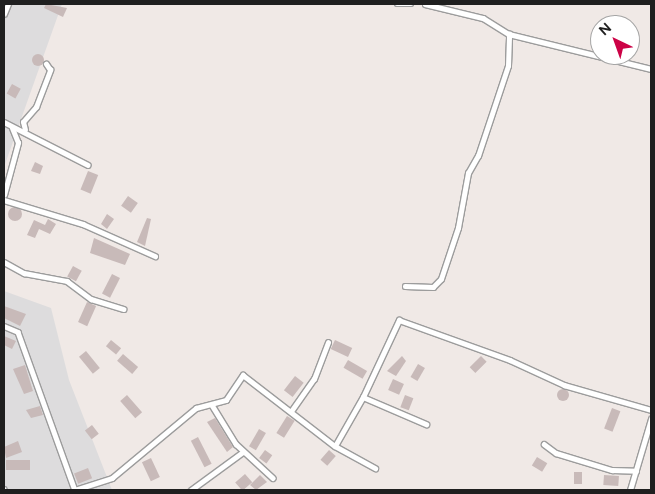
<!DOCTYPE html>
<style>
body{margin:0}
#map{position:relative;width:655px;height:494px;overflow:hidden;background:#f0e9e6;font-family:Figtree,sans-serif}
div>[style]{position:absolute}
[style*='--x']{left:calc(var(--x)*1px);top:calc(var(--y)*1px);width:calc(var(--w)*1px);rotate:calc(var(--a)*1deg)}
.residential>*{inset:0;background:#dddcdd}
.building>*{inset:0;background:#c8bab9;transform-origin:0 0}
.round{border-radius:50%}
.roads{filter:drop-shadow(1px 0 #9c9c9c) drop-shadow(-1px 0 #9c9c9c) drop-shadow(0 1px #9c9c9c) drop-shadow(0 -1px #9c9c9c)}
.street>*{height:4.5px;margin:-2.25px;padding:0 2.25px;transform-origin:2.25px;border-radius:2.25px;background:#fff}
span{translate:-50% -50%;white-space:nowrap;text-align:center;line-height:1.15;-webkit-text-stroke:4.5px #fff;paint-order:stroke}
.frame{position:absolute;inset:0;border:5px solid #1f1f1f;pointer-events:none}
.north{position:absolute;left:590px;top:15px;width:50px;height:50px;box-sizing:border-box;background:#fff;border:1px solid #a5a5a5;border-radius:50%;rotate:318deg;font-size:14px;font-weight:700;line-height:20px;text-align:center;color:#1f1f1f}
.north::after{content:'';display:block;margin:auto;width:18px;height:22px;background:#cc0246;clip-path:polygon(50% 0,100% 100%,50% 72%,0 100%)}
</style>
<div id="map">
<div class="residential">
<div style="clip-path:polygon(4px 4px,62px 4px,4px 167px)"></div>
<div style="clip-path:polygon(4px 291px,51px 308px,69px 380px,112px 490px,4px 490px)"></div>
</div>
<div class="building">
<div style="clip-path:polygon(46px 4px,67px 8px,63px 17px,44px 8px)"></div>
<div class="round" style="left:32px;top:54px;width:12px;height:12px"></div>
<div style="left:12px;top:84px;width:10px;height:11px;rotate:29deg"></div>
<div style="clip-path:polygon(35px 162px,43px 166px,40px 174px,31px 171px)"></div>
<div style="left:88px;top:171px;width:11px;height:20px;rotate:22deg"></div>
<div style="left:128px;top:196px;width:12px;height:12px;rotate:35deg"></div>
<div class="round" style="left:8px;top:207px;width:14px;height:14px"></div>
<div style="clip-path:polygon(107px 214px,114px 219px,107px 229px,101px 224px)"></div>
<div style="clip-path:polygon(147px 218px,151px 219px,145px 246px,137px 242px)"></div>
<div style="clip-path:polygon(48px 219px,56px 224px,50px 234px,39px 229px,35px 238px,27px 235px,34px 220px,45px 225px)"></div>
<div style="clip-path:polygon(94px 238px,130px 254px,125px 265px,90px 253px)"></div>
<div style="left:73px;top:266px;width:10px;height:12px;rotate:29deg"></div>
<div style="left:112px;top:274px;width:9px;height:22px;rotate:27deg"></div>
<div style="left:87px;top:302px;width:10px;height:22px;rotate:24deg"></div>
<div style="clip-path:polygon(4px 306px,26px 314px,20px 326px,4px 318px)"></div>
<div style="clip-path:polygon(4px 336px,16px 341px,12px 349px,4px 345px)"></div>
<div style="left:111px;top:340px;width:13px;height:8px;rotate:39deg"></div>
<div style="left:335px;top:340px;width:19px;height:10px;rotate:25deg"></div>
<div style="left:86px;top:351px;width:22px;height:9px;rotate:51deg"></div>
<div style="left:123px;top:354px;width:20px;height:9px;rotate:41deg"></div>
<div style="clip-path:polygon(402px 356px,406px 361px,396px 376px,387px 371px)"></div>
<div style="left:481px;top:356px;width:8px;height:16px;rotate:45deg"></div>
<div style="left:348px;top:360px;width:22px;height:9px;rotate:30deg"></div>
<div style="left:418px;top:364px;width:8px;height:15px;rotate:30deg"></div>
<div style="clip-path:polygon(25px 365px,33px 391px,24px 394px,13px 369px)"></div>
<div style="left:295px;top:376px;width:11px;height:18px;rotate:38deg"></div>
<div style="left:393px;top:379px;width:12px;height:12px;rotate:24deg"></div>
<div class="round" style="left:557px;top:389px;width:12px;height:12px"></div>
<div style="left:127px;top:395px;width:23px;height:9px;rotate:49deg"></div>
<div style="left:405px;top:395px;width:9px;height:13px;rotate:21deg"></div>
<div style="clip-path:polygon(40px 406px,43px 415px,31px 418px,26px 410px)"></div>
<div style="left:612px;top:408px;width:9px;height:22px;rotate:21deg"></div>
<div style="left:287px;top:416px;width:9px;height:20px;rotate:32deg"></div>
<div style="clip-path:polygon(215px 418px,233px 447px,227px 452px,207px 422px)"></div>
<div style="left:92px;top:425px;width:11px;height:9px;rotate:52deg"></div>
<div style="left:259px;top:429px;width:8px;height:20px;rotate:30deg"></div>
<div style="left:198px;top:437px;width:30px;height:8px;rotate:63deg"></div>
<div style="clip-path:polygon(18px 441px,22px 452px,6px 458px,4px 447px)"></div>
<div style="left:265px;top:450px;width:9px;height:10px;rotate:36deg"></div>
<div style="left:329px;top:450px;width:9px;height:13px;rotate:41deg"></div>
<div style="left:537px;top:457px;width:12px;height:10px;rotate:31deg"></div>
<div style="left:151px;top:458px;width:21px;height:10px;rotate:65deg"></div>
<div style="left:30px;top:460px;width:10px;height:24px;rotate:90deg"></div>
<div style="left:88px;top:468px;width:11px;height:15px;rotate:68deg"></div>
<div style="left:574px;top:472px;width:8px;height:12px"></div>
<div style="left:245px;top:474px;width:11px;height:13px;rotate:49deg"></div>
<div style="clip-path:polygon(260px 475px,267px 482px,256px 490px,250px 485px)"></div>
<div style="left:604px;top:475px;width:15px;height:10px;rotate:4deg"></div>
</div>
<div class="roads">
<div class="street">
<div style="--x:397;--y:4;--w:14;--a:0"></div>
<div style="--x:425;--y:4;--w:60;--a:13.6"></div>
<div style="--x:483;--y:18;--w:31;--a:32"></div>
<div style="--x:4;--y:14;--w:11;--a:-68"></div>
<div style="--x:4;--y:122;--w:94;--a:27.1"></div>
<div style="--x:25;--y:130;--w:8;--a:-104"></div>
<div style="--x:23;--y:122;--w:20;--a:-49"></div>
<div style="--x:36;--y:107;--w:40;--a:-69"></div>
<div style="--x:50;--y:70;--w:7;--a:-124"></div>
<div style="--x:4;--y:195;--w:54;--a:-74.9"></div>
<div style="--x:18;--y:143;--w:16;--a:-112"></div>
<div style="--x:4;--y:200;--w:83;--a:16.9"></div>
<div style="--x:83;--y:224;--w:79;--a:24"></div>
<div style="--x:4;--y:262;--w:23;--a:29"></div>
<div style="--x:24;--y:273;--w:44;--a:10.5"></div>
<div style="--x:67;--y:281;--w:30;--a:37"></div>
<div style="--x:91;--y:299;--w:34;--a:17"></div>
<div style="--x:405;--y:286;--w:28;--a:2"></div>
<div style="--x:433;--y:287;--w:11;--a:-45"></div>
<div style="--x:441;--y:279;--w:54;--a:-71.6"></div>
<div style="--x:458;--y:228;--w:56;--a:-79.7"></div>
<div style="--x:468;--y:173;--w:20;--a:-60"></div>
<div style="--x:478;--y:156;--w:95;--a:-71.6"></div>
<div style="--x:508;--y:66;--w:32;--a:-88"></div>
<div style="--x:509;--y:34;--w:146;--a:13.8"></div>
<div style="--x:4;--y:326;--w:15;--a:23"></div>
<div style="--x:18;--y:332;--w:168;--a:70.2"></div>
<div style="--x:363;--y:397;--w:85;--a:-64.9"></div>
<div style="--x:399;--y:320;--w:118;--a:19.8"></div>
<div style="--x:510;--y:360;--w:60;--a:24.8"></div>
<div style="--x:564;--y:385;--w:91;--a:16"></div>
<div style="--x:212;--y:405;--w:46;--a:58.4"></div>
<div style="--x:236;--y:444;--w:50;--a:42.6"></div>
<div style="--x:292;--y:410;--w:38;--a:-55"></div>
<div style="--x:314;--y:379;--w:39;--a:-69"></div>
<div style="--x:544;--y:444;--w:15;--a:37"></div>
<div style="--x:556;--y:453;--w:59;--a:16.9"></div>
<div style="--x:612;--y:470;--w:24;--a:2"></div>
<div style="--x:335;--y:446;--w:46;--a:28.8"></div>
<div style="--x:4;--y:489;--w:1;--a:90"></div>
<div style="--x:75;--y:490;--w:39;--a:-18"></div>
<div style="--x:112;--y:478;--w:109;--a:-39.8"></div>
<div style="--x:196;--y:408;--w:31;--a:-15"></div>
<div style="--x:226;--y:400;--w:30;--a:-56"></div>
<div style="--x:243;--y:375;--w:116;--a:37.7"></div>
<div style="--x:335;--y:446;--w:56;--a:-60.3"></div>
<div style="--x:363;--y:397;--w:69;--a:23.2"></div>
<div style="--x:191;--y:490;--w:64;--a:-36.2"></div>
<div style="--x:630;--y:490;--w:74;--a:-73.5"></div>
</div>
</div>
<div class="frame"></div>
<div class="north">N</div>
</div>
